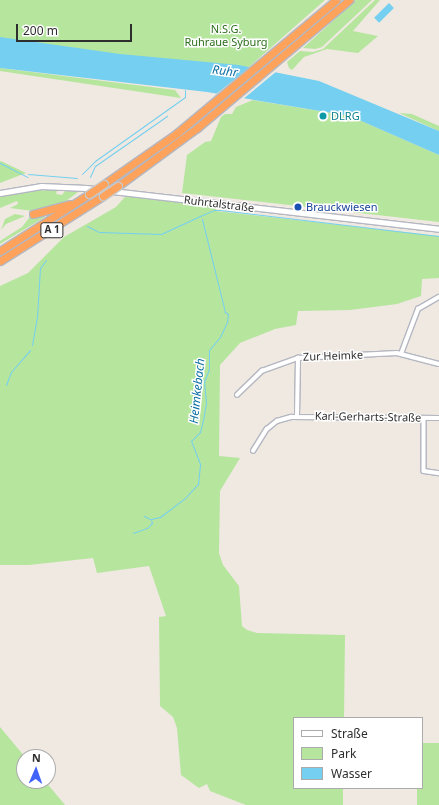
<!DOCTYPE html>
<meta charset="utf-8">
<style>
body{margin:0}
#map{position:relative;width:439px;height:805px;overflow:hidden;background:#efe9e1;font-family:"Noto Sans",sans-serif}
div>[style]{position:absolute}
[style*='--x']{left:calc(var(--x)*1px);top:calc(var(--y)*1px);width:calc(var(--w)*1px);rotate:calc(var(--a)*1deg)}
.green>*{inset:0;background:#b6e59e}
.water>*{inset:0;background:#75cff0;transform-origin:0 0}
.pier>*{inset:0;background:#efe9e1}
.stream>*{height:1px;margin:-0.5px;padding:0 0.5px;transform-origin:0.5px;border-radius:0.5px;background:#75cff0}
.roads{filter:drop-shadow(1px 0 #b4b7c1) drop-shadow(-1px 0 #b4b7c1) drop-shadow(0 1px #b4b7c1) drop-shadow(0 -1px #b4b7c1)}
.minor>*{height:3.5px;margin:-1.75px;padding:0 1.75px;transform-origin:1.75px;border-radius:1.75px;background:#fff}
.secondary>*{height:5px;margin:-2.5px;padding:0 2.5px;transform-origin:2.5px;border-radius:2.5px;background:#fff}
.motorway>*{height:7px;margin:-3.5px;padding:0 3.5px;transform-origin:3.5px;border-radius:3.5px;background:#ffa35c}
.bridges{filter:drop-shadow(1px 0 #c9c9c9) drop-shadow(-1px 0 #c9c9c9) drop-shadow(0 1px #c9c9c9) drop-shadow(0 -1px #c9c9c9)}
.motorway-bridge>*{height:7px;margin:-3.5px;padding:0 3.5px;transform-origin:3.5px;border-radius:3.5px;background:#ffa35c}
.dots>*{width:11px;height:11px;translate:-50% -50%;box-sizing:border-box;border:2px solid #fff;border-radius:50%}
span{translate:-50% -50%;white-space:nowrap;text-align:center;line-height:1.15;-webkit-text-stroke:3px #fff;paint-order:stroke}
.shield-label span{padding:1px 3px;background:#fff;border:1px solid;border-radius:3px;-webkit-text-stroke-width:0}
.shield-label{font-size:10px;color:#2e2e2e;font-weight:700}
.park-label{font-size:11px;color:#2c6e1b}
.culture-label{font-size:11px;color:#0d838f}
.left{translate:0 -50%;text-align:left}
.street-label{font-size:11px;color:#2e2e2e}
.transit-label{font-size:11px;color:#164399}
.water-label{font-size:12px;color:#0d6fa3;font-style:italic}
.legend{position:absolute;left:293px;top:717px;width:130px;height:72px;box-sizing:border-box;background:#fff;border:1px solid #ababab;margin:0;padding:5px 7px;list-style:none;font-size:12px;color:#2e2e2e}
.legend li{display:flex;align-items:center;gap:8px;height:20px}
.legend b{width:20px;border:1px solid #ababab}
.north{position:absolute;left:16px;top:749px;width:40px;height:40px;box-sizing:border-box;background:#fff;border:1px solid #ababab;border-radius:50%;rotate:2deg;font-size:11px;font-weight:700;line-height:16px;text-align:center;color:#2e2e2e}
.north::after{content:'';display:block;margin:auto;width:14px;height:18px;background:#4264fb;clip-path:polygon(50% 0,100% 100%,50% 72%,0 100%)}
.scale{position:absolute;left:16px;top:24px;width:116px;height:18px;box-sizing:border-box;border:2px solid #2e2e2e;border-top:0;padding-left:5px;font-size:12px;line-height:14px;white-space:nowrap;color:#2e2e2e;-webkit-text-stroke:3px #fff;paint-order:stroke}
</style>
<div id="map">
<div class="green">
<div style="clip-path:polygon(0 0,325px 0,249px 67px,0 45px)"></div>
<div style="clip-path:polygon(356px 0,372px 0,322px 47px,315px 49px,303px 48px)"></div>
<div style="clip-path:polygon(375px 0,380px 0,353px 31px,378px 36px,358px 53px,327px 49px,304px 57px,292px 70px,289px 68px,287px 62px,300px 51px,313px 52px,323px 49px)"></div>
<div style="clip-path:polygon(0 68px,175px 90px,181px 98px,0 71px)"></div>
<div style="clip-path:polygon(253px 100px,350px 116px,439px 155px,439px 222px,182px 193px,187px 155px,205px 142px,211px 141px,221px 117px,225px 114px,232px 114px,236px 107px)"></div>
<div style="clip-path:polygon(399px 113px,412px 114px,439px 126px,439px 131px)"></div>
<div style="clip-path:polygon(0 161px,3px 162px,26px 173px,0 183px)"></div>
<div style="clip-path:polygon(54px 190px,57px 191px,56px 194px,62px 195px,65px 191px,78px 192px,62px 204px,33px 211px,10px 208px,18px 204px,17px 201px,0 208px,0 197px,29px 191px)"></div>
<div style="clip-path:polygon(126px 196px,216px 207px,216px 211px,439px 236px,439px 278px,422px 279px,421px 296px,397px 304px,350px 310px,298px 311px,296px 325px,275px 329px,240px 343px,220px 365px,219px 456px,240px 458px,220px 491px,219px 553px,223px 565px,239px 586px,242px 626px,247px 630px,257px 633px,345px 635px,344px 718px,294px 718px,294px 788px,343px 788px,343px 805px,246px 805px,210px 791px,207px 784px,199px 788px,181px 775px,177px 728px,173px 717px,160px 706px,159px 617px,166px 616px,149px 566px,97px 573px,93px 558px,29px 565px,0 565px,0 286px,28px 273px,64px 237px,116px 207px)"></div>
<div style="clip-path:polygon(15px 214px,25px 216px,6px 224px,1px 230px,5px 219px)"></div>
<div style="clip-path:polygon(37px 216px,45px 217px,0 244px,0 241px,22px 227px,29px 218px)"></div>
<div style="clip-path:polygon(0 727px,25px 757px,24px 781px,45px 781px,65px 805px,0 805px)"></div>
<div style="clip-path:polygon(422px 743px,439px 743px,439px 805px,417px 805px,417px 788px,422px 788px)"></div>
</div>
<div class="water">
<div style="left:389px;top:3px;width:7px;height:21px;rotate:45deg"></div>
<div style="clip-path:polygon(0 37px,120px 54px,239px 65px,319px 81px,439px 131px,439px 155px,350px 116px,207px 92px,0 68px)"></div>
</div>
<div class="pier">
<div style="clip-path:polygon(251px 66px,277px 71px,242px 100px,215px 95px)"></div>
</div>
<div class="stream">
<div style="--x:0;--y:163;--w:31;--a:27"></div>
<div style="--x:28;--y:174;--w:49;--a:4.7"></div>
<div style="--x:82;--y:174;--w:18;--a:-45"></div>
<div style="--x:95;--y:161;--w:110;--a:-35.4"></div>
<div style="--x:185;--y:97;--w:7;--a:-90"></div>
<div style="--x:90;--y:177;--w:12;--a:-66"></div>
<div style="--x:95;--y:166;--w:88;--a:-34.8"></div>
<div style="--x:200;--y:216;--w:15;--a:-23"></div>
<div style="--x:214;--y:210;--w:6;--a:0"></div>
<div style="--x:220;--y:210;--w:221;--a:6.8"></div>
<div style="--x:87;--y:226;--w:13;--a:27"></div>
<div style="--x:99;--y:232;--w:62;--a:1.8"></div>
<div style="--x:161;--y:234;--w:43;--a:-24.8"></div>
<div style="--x:32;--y:345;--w:27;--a:-80"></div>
<div style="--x:37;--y:318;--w:50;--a:-86.6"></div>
<div style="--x:40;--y:268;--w:10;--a:-53"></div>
<div style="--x:6;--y:385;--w:14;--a:-69"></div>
<div style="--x:11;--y:372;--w:29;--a:-49"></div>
<div style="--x:144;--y:516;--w:7;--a:27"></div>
<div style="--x:151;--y:519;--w:9;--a:-13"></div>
<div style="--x:160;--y:517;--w:30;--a:-37"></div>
<div style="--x:184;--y:499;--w:21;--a:-47"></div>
<div style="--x:198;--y:484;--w:20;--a:-84"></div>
<div style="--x:200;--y:464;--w:25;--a:-111"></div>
<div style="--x:191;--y:441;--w:13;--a:-45"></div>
<div style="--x:200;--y:432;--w:12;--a:-76"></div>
<div style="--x:203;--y:420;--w:17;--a:-80"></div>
<div style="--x:206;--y:403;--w:21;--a:-95"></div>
<div style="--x:204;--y:382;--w:14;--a:-69"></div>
<div style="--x:209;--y:369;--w:19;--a:-90"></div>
<div style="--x:209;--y:350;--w:17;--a:-50"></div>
<div style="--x:220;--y:337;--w:17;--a:-65"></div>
<div style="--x:227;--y:322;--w:8;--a:-83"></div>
<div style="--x:228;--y:314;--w:4;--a:-146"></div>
<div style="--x:225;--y:312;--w:96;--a:-103.9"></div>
<div style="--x:133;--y:533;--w:15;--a:-20"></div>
<div style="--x:147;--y:528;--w:7;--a:-45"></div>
<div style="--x:152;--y:523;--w:3;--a:-108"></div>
</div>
<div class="roads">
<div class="minor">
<div style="--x:401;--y:354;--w:48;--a:-69.3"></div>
<div style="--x:418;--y:309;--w:24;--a:-30"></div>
<div style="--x:237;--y:395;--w:35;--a:-44"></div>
<div style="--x:262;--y:371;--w:38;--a:-20"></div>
<div style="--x:298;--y:358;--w:99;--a:-2.9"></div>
<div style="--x:397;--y:353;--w:43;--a:14.7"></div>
<div style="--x:297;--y:416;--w:58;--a:-89"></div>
<div style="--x:424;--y:418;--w:53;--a:90"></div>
<div style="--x:424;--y:471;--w:15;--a:8"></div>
<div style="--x:253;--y:451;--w:26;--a:-58"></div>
<div style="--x:267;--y:429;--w:13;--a:-39"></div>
<div style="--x:277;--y:421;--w:15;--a:-16"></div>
<div style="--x:291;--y:417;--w:148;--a:0.4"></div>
</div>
<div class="secondary">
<div style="--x:0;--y:193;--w:42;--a:-9.7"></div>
<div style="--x:41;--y:186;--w:45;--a:2.5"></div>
<div style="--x:86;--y:188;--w:355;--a:6.6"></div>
</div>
<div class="motorway">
<div style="--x:104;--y:184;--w:89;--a:-34.9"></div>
<div style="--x:177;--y:133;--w:207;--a:-39.9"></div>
<div style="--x:118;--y:186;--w:98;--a:-36.3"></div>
<div style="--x:197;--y:128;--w:199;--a:-40.1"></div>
<div style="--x:33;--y:214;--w:38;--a:-15"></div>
<div style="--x:0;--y:251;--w:106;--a:-32.6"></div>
<div style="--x:0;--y:261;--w:122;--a:-32.3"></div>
</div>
</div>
<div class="bridges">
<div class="motorway-bridge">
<div style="--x:89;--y:194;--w:18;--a:-34"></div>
<div style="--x:103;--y:196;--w:18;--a:-34"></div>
</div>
</div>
<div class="dots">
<div style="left:323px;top:116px;background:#0f9aa8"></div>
<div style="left:298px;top:207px;background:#1a4fb4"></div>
</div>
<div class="shield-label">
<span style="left:52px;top:230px">A 1</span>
</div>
<div class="park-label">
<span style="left:226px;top:36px">N.S.G.<br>Ruhraue Syburg</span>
</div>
<div class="culture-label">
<span class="left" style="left:331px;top:116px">DLRG</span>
</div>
<div class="street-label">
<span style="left:219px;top:204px;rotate:7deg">Ruhrtalstraße</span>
<span style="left:333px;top:356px;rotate:-2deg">Zur Heimke</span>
<span style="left:368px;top:417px;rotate:1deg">Karl-Gerharts-Straße</span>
</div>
<div class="transit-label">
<span class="left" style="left:306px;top:207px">Brauckwiesen</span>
</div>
<div class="water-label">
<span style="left:225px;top:71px;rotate:7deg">Ruhr</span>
<span style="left:197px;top:391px;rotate:-84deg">Heimkebach</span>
</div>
<ul class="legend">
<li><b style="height:5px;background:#fff"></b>Straße</li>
<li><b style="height:11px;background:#b6e59e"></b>Park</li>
<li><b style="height:11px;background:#75cff0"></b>Wasser</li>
</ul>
<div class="north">N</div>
<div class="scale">200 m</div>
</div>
